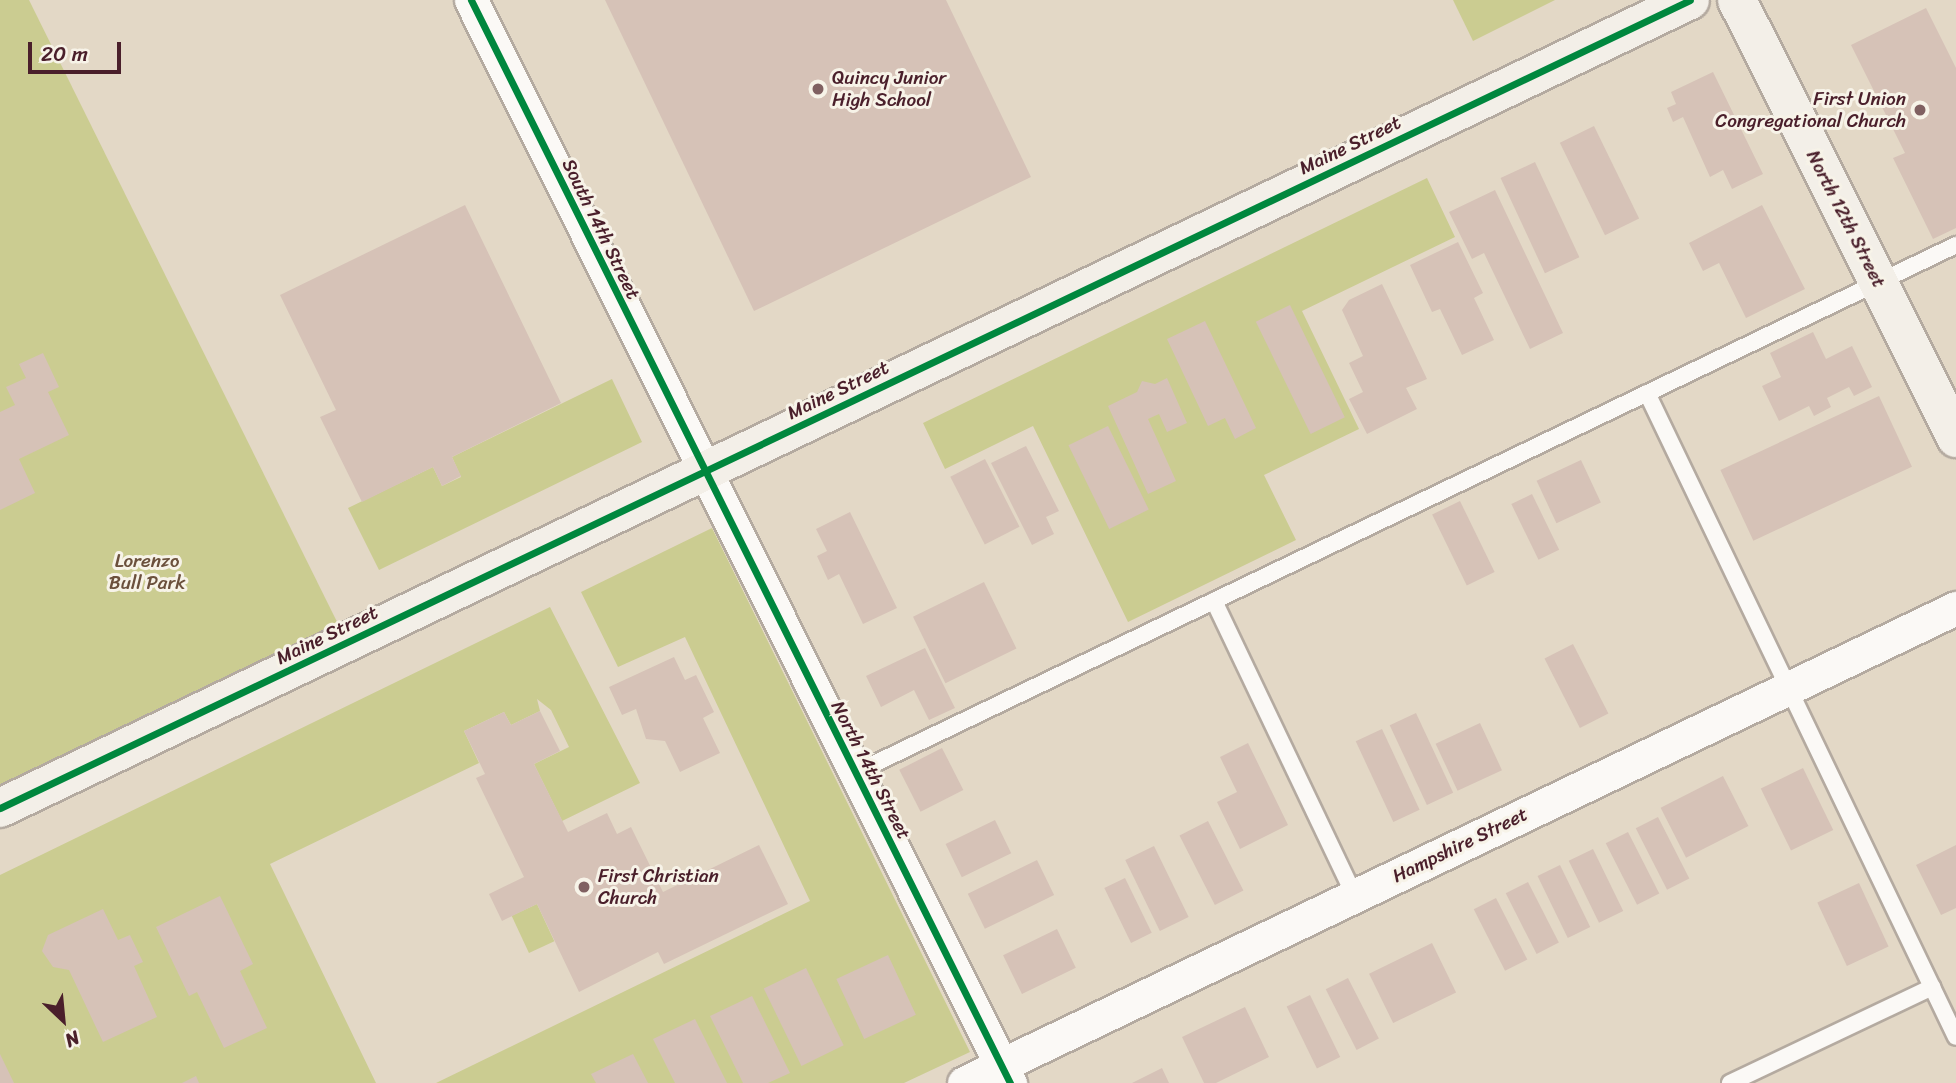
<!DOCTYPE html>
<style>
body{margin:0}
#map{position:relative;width:1956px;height:1083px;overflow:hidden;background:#e3d8c6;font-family:Sriracha,sans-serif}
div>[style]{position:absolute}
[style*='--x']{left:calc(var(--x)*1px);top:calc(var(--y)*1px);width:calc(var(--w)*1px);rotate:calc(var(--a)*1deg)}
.green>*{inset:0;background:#cbcc91;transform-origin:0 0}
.building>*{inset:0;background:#d6c2b7;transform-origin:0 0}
.roads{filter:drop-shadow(2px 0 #b4aaa0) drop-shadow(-2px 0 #b4aaa0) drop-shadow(0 2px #b4aaa0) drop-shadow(0 -2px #b4aaa0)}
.lane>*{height:16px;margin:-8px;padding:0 8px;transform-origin:8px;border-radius:8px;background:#fbf9f6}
.street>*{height:33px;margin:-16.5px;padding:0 16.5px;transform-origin:16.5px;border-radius:16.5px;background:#fbf9f6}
.secondary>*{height:38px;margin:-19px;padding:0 19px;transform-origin:19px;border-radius:19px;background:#f3efe8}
.cycleway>*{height:7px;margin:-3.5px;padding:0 3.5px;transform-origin:3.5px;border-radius:3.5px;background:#00873e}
.dots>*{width:19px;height:19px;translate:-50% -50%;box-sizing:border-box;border:4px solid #f7f3e8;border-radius:50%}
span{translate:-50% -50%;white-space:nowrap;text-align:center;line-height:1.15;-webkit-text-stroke:6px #f7f3e8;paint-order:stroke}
.poi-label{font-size:19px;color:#4a1f2b}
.left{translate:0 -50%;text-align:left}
.right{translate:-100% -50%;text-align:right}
.street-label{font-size:19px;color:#4a1f2b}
.park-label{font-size:19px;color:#6b503c}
.north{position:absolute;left:28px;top:985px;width:70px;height:70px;-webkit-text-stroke:5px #f7f3e8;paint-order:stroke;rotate:154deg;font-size:19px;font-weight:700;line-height:28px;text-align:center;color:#4a1f2b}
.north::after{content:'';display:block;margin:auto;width:24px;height:32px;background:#4a1f2b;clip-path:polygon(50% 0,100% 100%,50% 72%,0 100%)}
.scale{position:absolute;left:28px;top:42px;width:93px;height:32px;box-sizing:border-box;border:4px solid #4a1f2b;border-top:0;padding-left:9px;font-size:21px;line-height:24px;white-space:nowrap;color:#4a1f2b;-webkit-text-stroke:5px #f7f3e8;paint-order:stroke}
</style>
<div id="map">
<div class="green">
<div style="clip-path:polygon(0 0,29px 0,347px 642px,0 810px)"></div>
<div style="clip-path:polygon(1453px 0,1555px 0,1473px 41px)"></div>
<div style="clip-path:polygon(1427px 178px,1455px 237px,1302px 311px,1359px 429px,1264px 475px,1296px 540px,1128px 622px,1033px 426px,945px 469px,923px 423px)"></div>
<div style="clip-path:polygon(612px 379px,642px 442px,379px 570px,348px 508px,433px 467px,442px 486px,461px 477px,452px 457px)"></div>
<div style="clip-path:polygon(712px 528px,970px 1052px,904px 1083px,436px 1083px,810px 901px,685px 637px,618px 667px,581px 592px)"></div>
<div style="clip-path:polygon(550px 607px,640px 783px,562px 821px,534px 764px,569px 747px,551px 710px,537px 699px,540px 711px,511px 725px,504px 712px,464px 731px,479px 763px,270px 864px,376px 1083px,0 1083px,0 875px)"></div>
<div style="left:537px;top:904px;width:41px;height:28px;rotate:65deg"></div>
</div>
<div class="building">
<div style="clip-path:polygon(605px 0,946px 0,1031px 177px,754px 311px)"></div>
<div style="clip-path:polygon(1926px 8px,1956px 68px,1956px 228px,1933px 239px,1893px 158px,1905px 153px,1851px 45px)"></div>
<div style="clip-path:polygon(1713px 72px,1763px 174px,1732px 189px,1723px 170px,1710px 177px,1683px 117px,1673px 122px,1667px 108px,1676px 104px,1671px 92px)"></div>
<div style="left:1594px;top:126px;width:103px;height:38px;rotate:64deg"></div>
<div style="left:1535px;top:162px;width:105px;height:38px;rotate:65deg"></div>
<div style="clip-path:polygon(1495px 190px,1563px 333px,1530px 349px,1484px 253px,1472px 259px,1449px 212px)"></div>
<div style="clip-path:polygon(465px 205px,561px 403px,452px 457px,461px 476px,442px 486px,433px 467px,362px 502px,320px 417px,336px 410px,280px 295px)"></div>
<div style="clip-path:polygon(1762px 205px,1805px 289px,1746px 318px,1719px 263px,1703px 271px,1689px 243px)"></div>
<div style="clip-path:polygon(1458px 242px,1483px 293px,1474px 298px,1494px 340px,1462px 355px,1440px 309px,1432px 312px,1410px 265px)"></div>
<div style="clip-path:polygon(1382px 284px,1427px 379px,1406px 388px,1417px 409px,1367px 434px,1349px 399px,1363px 392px,1349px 363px,1363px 356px,1342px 310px,1349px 300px)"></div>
<div style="left:1290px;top:305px;width:125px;height:38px;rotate:64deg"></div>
<div style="clip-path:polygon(1205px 321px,1256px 428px,1235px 439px,1225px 418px,1208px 426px,1167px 339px)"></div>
<div style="clip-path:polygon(1813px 332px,1826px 359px,1852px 346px,1872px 387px,1854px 396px,1849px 387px,1827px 398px,1831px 407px,1814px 416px,1809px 406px,1779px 421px,1762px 386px,1781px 377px,1770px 353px)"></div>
<div style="clip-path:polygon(43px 353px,59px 387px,48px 392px,69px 435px,19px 459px,35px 493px,0 510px,0 412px,15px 405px,6px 387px,26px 378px,19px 364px)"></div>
<div style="clip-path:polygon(1167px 378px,1187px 423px,1167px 432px,1159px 414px,1148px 419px,1176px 481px,1148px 494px,1108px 406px,1137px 392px,1142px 381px,1155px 384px)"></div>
<div style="left:1879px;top:396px;width:78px;height:175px;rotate:65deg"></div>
<div style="left:1108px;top:426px;width:93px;height:44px;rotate:64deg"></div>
<div style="clip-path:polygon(1026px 446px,1059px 511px,1046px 517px,1054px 534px,1032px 545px,991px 463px)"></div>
<div style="left:985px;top:459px;width:76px;height:39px;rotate:63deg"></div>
<div style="left:1581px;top:460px;width:47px;height:49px;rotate:65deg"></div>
<div style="left:1532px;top:494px;width:62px;height:23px;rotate:64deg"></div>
<div style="left:1460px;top:501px;width:79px;height:31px;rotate:64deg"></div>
<div style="clip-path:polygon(850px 512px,897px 608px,863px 624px,839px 574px,828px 580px,817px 556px,827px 551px,816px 529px)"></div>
<div style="left:984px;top:582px;width:74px;height:79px;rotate:64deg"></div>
<div style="left:1573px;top:644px;width:78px;height:32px;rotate:63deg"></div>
<div style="clip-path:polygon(925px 648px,955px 708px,929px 720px,914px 690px,881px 707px,866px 676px)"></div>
<div style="clip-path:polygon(674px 657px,685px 680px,696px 675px,714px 712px,703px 718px,720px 753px,680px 772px,665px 741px,646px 739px,636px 709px,622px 715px,609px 687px)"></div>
<div style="clip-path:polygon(540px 711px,560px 751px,534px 764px,568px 832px,607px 813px,617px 834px,631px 827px,663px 892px,759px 845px,788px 904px,664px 964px,658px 952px,579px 992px,537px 904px,502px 921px,489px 894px,524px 877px,476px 778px,485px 774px,464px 731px,504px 712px,511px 725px)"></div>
<div style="left:1416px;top:713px;width:88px;height:29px;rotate:65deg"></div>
<div style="left:1480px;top:723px;width:52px;height:49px;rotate:65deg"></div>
<div style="left:1382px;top:729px;width:89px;height:29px;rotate:65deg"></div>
<div style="clip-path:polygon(1248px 743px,1288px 825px,1240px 849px,1217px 802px,1237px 792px,1220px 757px)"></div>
<div style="left:942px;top:748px;width:47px;height:48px;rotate:63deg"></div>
<div style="left:1803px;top:768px;width:69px;height:47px;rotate:64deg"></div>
<div style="left:1723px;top:776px;width:56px;height:70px;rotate:63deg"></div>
<div style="left:1658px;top:817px;width:69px;height:25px;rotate:63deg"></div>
<div style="left:995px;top:820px;width:37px;height:55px;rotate:64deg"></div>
<div style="left:1208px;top:821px;width:78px;height:32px;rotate:63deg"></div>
<div style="left:1628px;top:832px;width:69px;height:25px;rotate:63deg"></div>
<div style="clip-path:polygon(1956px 845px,1956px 908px,1941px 915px,1916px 865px)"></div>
<div style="left:1154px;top:846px;width:79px;height:32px;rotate:64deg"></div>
<div style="left:1593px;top:849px;width:69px;height:27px;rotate:64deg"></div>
<div style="left:1037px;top:860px;width:39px;height:77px;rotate:64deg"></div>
<div style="left:1560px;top:865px;width:69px;height:25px;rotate:64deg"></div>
<div style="left:1125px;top:878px;width:61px;height:23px;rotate:64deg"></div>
<div style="left:1528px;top:882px;width:68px;height:25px;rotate:63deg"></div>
<div style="left:1859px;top:883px;width:70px;height:46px;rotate:65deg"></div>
<div style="clip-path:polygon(220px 896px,253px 964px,240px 971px,267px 1028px,224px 1048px,197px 992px,189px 996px,156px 927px)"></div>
<div style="left:1496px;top:898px;width:69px;height:25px;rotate:63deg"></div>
<div style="clip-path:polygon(103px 909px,118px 940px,130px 935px,143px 962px,134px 966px,157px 1017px,103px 1042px,69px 970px,53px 967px,42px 951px,48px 935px)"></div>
<div style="left:1057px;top:929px;width:43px;height:60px;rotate:64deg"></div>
<div style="left:1432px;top:943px;width:55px;height:70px;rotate:64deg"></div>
<div style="left:888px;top:955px;width:66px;height:57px;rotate:65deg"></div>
<div style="left:806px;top:968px;width:86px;height:47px;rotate:64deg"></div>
<div style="left:1348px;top:978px;width:68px;height:25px;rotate:63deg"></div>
<div style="left:1310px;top:995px;width:69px;height:26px;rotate:64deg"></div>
<div style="clip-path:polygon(752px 996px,790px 1073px,768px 1083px,743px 1083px,710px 1016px)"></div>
<div style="clip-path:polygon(1245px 1007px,1269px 1057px,1216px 1083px,1204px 1083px,1182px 1037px)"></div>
<div style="clip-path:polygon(695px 1019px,727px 1083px,675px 1083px,653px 1039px)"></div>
<div style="clip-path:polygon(0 1054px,14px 1083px,0 1083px)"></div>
<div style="clip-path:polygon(633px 1054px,648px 1083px,596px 1083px,591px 1074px)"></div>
<div style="clip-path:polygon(1162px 1068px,1169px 1083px,1132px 1083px)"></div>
<div style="clip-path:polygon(196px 1076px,199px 1083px,182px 1083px)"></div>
</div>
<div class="roads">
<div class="lane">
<div style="--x:1647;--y:393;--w:714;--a:64.37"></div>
<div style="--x:1214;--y:601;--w:327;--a:64.5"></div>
<div style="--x:855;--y:773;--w:1221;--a:-25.62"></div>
<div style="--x:1730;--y:1083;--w:224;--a:-25.4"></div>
</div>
<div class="street">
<div style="--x:471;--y:0;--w:1210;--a:63.54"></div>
<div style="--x:964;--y:1083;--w:1100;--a:-25.59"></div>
</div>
<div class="secondary">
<div style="--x:1737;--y:0;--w:490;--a:63.4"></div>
<div style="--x:0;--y:808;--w:1873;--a:-25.55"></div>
</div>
</div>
<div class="cycleway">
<div style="--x:471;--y:0;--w:1210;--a:63.54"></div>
<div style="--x:0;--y:808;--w:1873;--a:-25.55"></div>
</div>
<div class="dots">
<div style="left:818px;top:89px;background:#806061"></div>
<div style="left:1920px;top:110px;background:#806061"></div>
<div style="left:584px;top:887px;background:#806061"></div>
</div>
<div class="poi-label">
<span class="left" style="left:832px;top:89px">Quincy Junior<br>High School</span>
<span class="right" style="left:1906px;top:110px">First Union<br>Congregational Church</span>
<span class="left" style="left:598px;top:887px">First Christian<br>Church</span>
</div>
<div class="street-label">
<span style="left:1350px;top:145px;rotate:-26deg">Maine Street</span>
<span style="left:1846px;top:219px;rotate:63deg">North 12th Street</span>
<span style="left:601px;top:229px;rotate:64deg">South 14th Street</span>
<span style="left:838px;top:390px;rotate:-26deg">Maine Street</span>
<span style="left:327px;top:635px;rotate:-26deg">Maine Street</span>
<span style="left:871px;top:770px;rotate:63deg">North 14th Street</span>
<span style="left:1460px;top:845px;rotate:-26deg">Hampshire Street</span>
</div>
<div class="park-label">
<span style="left:147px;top:572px">Lorenzo<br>Bull Park</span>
</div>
<div class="north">N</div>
<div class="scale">20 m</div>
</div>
